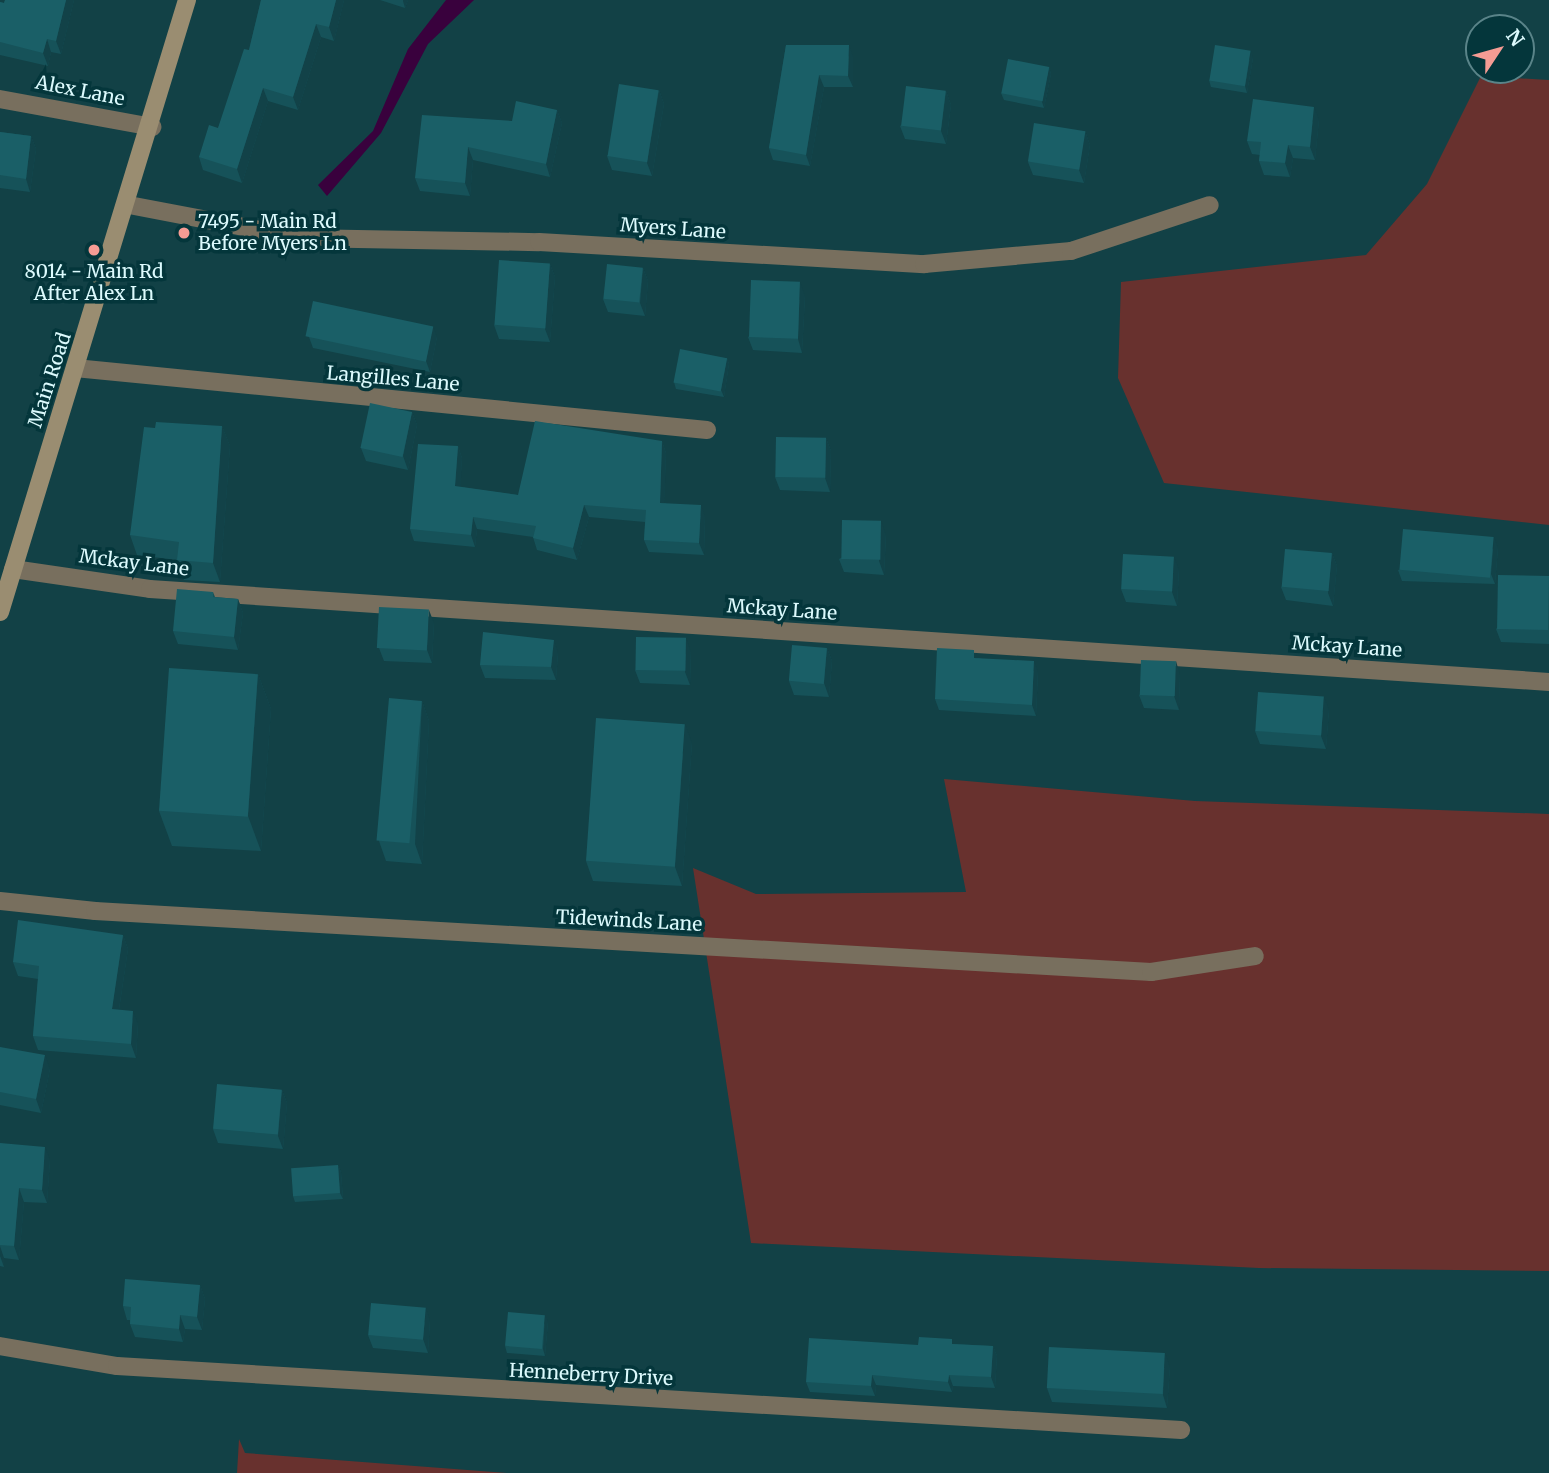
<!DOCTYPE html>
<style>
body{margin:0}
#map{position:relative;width:1549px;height:1473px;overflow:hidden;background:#124146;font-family:Merriweather,serif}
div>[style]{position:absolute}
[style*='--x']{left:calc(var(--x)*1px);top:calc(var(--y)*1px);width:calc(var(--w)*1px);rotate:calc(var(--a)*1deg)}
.green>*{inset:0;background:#68312e}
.water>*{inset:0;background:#39013d}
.street>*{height:18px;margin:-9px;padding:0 9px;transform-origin:9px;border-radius:9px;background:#786f5e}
.secondary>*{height:18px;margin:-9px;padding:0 9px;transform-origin:9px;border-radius:9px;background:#9a8d71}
.wall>*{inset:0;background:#165259}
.shaded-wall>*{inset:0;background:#124248}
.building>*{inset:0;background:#1a5f67;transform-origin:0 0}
.dots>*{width:19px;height:19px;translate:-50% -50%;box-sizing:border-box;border:4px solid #04363b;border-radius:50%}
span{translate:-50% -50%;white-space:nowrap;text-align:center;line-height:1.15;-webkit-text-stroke:7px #04363b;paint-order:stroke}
.street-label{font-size:19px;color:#dcfafd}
.poi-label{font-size:19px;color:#dcfafd}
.left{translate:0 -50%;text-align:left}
.north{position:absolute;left:1465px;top:14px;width:70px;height:70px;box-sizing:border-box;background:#04363b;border:2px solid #5a8489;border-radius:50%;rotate:54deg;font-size:19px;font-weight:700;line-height:28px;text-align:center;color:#dcfafd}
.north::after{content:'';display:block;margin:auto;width:24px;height:32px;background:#f59c94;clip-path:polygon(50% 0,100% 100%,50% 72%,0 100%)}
</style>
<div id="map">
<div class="green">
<div style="clip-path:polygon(1481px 76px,1549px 80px,1549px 525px,1164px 483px,1118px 378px,1121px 282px,1366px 255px,1427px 184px)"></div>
<div style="clip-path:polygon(944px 779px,1195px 801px,1549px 814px,1549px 1271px,1259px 1268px,751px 1243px,693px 868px,756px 894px,966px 892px)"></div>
<div style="clip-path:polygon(239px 1439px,245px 1453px,507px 1473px,237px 1473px)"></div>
</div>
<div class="water">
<div style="clip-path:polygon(446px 0,474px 0,428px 44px,381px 133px,327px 196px,318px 185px,373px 131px,408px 49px)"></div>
</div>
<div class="street">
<div style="--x:0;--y:99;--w:155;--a:10.4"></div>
<div style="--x:129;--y:205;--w:176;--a:10.8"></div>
<div style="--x:302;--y:238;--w:237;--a:1"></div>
<div style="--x:539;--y:242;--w:386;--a:3.3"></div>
<div style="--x:924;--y:264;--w:148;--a:-5.1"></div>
<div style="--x:1071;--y:251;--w:146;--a:-18.3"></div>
<div style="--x:75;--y:368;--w:635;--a:5.6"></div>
<div style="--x:13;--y:569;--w:138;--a:8.3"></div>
<div style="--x:150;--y:589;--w:1402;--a:3.8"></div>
<div style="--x:0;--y:901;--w:96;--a:6"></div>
<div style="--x:95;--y:911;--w:1058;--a:3.31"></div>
<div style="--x:1151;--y:972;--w:105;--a:-8.7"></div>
<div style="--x:0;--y:1346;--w:119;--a:9.7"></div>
<div style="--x:117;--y:1366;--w:1066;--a:3.44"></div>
</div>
<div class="secondary">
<div style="--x:0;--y:612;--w:640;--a:-73.01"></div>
</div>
<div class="wall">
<div style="clip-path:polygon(5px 0,74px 0,61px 54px,51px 52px,48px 66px,0 55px,0 2px,4px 3px)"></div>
<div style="clip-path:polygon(261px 0,344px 0,334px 41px,321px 37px,298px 110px,268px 101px,242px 183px,203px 170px,199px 157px,218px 128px,249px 50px)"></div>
<div style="clip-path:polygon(380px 0,408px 0,405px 8px)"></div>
<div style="clip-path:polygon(786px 45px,853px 57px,853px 87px,824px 87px,810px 166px,773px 160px,769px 148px)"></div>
<div style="clip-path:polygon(1253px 58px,1247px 93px,1211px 87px,1209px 80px)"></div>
<div style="clip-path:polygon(1049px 67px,1051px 74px,1044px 108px,1004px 100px,1001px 93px)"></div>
<div style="clip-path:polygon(659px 90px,664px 104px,652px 176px,612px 170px,607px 156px)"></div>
<div style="clip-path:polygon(946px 91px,951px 105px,946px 144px,905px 139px,900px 126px)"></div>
<div style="clip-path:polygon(557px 110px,562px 123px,550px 177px,473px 160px,470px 196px,420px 191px,415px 178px,512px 121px)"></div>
<div style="clip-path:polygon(1319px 120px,1315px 160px,1293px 158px,1290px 177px,1264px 175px,1259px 161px,1260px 155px,1252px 154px,1247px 141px)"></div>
<div style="clip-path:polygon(1085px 131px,1090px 145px,1084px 183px,1033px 175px,1028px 162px)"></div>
<div style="clip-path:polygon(0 132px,31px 136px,36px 149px,30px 192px,0 188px)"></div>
<div style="clip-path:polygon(550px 264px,555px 277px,550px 342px,499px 339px,494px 325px)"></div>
<div style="clip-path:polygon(643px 268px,648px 281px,645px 316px,608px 312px,603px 299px)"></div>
<div style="clip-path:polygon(805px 296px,802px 353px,753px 350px,748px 337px)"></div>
<div style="clip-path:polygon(309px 337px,437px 337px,430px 372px,313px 348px)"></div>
<div style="clip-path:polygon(727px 358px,729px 364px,724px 397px,676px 389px,674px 382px)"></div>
<div style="clip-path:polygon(412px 412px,417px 425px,408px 470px,366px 461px,361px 448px)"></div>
<div style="clip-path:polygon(222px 426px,230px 446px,220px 582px,184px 580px,177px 560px,137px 555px,130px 535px,155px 428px)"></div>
<div style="clip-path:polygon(826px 438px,831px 451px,830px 492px,780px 490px,775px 477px)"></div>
<div style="clip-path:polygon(662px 441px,666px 453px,664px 503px,705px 517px,704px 555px,649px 552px,644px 540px,645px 522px,589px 517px,577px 560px,537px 550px,533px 537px,477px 529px,475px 547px,414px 541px,410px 529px,458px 446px,462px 458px,460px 487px,518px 495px)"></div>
<div style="clip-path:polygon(886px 535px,884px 575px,844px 572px,839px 559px)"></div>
<div style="clip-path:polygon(1498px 548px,1495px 584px,1402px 581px,1398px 570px)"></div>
<div style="clip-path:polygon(1332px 553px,1337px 566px,1333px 606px,1286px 600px,1281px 587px)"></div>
<div style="clip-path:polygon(1179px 570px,1177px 606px,1126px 602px,1121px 589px)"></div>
<div style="clip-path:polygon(1549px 576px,1549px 644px,1501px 642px,1496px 629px)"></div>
<div style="clip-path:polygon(213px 592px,215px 597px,238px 599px,243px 613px,238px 650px,178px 644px,173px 631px)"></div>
<div style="clip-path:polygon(434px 623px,432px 663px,384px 661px,379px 648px)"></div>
<div style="clip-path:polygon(827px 648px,832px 661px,829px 697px,794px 695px,789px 681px)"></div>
<div style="clip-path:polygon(691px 652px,690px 685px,640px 683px,635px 670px)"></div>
<div style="clip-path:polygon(558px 653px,556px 680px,485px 678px,480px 665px)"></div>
<div style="clip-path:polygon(978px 658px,1038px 672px,1036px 716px,939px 710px,935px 699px)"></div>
<div style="clip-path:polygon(258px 674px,271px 709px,261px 851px,172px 846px,159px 811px)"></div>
<div style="clip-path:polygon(1180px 675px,1179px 710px,1144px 708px,1139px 695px)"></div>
<div style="clip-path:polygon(422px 701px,429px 721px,422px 864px,386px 861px,379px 841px)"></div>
<div style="clip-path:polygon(1329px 710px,1326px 749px,1260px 744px,1255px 731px)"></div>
<div style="clip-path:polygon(692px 743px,682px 886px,593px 881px,586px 861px)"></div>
<div style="clip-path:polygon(123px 935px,128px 949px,119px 1010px,138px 1024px,136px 1058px,38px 1050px,33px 1036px,38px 979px,18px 976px,13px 962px)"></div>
<div style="clip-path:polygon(0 1047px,50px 1069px,41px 1113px,0 1105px)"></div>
<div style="clip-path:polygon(282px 1090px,287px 1103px,283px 1149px,218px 1143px,213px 1129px)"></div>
<div style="clip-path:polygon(0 1143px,50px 1160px,47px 1203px,24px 1202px,19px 1260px,4px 1258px,4px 1267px,0 1266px)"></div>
<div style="clip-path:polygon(338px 1165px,341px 1172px,343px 1199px,295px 1202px,293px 1196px)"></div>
<div style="clip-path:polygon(200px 1285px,205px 1299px,202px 1330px,185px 1329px,183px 1342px,135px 1337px,130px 1324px,130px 1320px,127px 1320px,123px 1306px)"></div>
<div style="clip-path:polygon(430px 1321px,428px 1353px,373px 1348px,368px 1335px)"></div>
<div style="clip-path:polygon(548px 1322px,545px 1356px,507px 1353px,505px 1346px)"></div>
<div style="clip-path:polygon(954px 1344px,993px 1346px,997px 1356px,995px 1388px,953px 1386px,952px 1392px,876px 1385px,875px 1396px,810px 1392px,806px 1382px,918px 1345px)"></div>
<div style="clip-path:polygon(1170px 1367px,1167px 1408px,1052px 1402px,1047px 1388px)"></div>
</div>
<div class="shaded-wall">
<div style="clip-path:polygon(66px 0,74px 0,61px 54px,56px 41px)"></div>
<div style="clip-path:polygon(336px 0,344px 0,334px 41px,329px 27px)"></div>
<div style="clip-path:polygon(403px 0,408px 0,405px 8px,403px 1px)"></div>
<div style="clip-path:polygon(316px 24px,321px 37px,298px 110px,293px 97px)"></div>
<div style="clip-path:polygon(47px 39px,51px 52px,48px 66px,43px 53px)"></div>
<div style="clip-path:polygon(849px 45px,853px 57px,853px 87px,848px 76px)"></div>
<div style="clip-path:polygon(1251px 51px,1253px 58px,1247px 93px,1245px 86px)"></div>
<div style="clip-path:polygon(1049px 67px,1051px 74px,1044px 108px,1042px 102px)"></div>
<div style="clip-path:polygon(819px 75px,824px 87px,810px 166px,806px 155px)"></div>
<div style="clip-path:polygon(263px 88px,268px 101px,242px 183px,237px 169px)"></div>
<div style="clip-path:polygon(659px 90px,664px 104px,652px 176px,647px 163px)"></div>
<div style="clip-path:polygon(946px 91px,951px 105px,946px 144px,941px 131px)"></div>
<div style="clip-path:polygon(1314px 107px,1319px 120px,1315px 160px,1310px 147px)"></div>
<div style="clip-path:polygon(557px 110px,562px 123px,550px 177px,546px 164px)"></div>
<div style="clip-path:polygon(1085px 131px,1090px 145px,1084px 183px,1079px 170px)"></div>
<div style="clip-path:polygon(31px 136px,36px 149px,30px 192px,26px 179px)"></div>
<div style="clip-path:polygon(1288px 145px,1293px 158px,1290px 177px,1285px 163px)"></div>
<div style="clip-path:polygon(468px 147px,473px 160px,470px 196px,465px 183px)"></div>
<div style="clip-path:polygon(550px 264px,555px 277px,550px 342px,545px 329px)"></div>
<div style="clip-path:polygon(643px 268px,648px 281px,645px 316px,640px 303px)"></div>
<div style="clip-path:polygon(800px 282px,805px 296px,802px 353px,798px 339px)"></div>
<div style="clip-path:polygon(433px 326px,437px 337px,430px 372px,426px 361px)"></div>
<div style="clip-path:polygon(727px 358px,729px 364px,724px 397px,721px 390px)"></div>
<div style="clip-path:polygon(412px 412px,417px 425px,408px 470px,403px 456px)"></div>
<div style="clip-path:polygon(222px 426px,230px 446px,220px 582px,213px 563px)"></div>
<div style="clip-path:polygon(826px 438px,831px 451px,830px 492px,825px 478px)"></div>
<div style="clip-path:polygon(662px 441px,666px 453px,664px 515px,660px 503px)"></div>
<div style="clip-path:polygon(458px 446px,462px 458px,460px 498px,455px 486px)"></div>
<div style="clip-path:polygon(584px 505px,589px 517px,577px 560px,573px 548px)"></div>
<div style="clip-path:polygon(701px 505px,705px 517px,704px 555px,699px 543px)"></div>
<div style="clip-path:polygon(473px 517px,477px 529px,475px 547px,471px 535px)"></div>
<div style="clip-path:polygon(881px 521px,886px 535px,884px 575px,879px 561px)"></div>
<div style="clip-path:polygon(1494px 537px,1498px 548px,1495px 584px,1491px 574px)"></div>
<div style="clip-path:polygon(1332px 553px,1337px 566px,1333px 606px,1328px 593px)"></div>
<div style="clip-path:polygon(1174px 557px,1179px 570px,1177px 606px,1172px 592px)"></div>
<div style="clip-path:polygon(238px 599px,243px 613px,238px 650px,234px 637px)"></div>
<div style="clip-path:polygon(429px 610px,434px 623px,432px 663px,427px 650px)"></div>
<div style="clip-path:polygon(686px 638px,691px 652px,690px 685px,685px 672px)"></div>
<div style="clip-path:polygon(554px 640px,558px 653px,556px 680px,551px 667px)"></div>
<div style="clip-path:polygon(827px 648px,832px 661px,829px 697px,824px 683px)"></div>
<div style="clip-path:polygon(1034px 661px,1038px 672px,1036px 716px,1032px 705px)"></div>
<div style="clip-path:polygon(1176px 661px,1180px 675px,1179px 710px,1174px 696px)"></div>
<div style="clip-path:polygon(258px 674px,271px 709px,261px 851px,248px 816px)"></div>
<div style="clip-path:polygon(1324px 697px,1329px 710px,1326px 749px,1321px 736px)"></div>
<div style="clip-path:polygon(422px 701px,429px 721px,422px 864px,415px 844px)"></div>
<div style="clip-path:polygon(685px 724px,692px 743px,682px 886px,675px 867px)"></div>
<div style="clip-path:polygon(123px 935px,128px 949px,117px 1023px,112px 1009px)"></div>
<div style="clip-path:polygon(133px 1011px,138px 1024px,136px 1058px,131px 1044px)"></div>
<div style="clip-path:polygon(45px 1055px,50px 1069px,41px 1113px,36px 1099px)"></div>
<div style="clip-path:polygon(282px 1090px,287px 1103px,283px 1149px,278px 1136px)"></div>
<div style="clip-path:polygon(45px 1147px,50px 1160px,47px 1203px,42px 1190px)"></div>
<div style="clip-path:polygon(338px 1165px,341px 1172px,343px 1199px,340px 1193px)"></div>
<div style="clip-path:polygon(19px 1188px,24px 1202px,19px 1260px,14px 1246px)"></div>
<div style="clip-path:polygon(0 1246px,4px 1258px,4px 1267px,0 1256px)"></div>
<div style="clip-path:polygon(200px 1285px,205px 1299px,202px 1330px,197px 1317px)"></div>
<div style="clip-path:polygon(426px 1308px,430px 1321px,428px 1353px,423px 1339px)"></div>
<div style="clip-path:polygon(180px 1315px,185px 1329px,183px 1342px,179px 1329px)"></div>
<div style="clip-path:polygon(545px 1315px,548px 1322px,545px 1356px,543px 1349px)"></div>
<div style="clip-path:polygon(993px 1346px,997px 1356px,995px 1388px,991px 1377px)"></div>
<div style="clip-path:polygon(1165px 1353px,1170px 1367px,1167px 1408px,1163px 1395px)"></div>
<div style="clip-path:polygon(872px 1375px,876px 1385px,875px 1396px,871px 1386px)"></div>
<div style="clip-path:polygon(949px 1375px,953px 1386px,952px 1392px,948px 1382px)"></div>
</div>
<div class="building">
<div style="clip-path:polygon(5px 0,66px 0,56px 41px,47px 39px,43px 53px,0 42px,0 2px,4px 3px)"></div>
<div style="clip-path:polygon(261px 0,336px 0,329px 27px,316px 24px,293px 97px,263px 88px,237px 169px,199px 157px,209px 125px,218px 128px,244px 49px,249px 50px)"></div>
<div style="clip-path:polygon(786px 45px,849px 45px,848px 76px,819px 75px,806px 155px,769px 148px)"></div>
<div style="left:1215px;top:45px;width:36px;height:36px;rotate:9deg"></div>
<div style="left:1008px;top:59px;width:42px;height:35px;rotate:11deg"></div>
<div style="left:619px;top:84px;width:40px;height:73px;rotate:9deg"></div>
<div style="left:906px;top:86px;width:40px;height:40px;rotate:7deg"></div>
<div style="clip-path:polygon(1253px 99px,1314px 107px,1310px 147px,1288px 145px,1285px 163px,1259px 161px,1261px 142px,1247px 141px)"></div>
<div style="clip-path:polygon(516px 101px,557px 110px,546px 164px,468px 147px,465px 183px,415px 178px,422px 115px,512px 121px)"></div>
<div style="left:1034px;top:123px;width:52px;height:39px;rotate:9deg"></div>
<div style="clip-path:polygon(0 132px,31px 136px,26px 179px,0 175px)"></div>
<div style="left:499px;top:260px;width:51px;height:65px;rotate:4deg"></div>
<div style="left:607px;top:264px;width:36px;height:35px;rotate:6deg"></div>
<div style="left:751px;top:280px;width:49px;height:57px;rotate:2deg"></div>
<div style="left:313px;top:301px;width:123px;height:36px;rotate:12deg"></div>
<div style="left:680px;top:349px;width:48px;height:34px;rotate:11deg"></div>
<div style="left:370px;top:403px;width:43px;height:46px;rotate:12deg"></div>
<div style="clip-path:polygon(535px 421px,662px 441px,660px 503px,701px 505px,699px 543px,644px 540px,646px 510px,584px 505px,573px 548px,533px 538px,536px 526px,473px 517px,471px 535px,410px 529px,418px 444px,458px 446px,455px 486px,518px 495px)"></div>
<div style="clip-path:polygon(156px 422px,222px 426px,213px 563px,177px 560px,179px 542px,130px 535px,144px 427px,155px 428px)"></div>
<div style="left:776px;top:437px;width:50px;height:40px;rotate:1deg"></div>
<div style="left:842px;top:520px;width:39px;height:39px;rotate:1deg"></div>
<div style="left:1403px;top:529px;width:91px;height:41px;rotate:5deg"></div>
<div style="left:1285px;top:549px;width:47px;height:38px;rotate:5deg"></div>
<div style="left:1123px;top:554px;width:51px;height:35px;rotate:3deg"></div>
<div style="left:1498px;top:575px;width:51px;height:54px;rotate:1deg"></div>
<div style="clip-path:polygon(177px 589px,213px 592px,213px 597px,238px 599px,234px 637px,173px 631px)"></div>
<div style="left:379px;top:607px;width:50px;height:41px;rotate:3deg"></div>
<div style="clip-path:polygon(483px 632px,554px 640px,551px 667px,480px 665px)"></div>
<div style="left:636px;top:637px;width:50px;height:33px;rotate:1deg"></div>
<div style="left:792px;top:645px;width:35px;height:36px;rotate:5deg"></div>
<div style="clip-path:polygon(937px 648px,974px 650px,974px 658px,1034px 661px,1032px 705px,935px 699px)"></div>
<div style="left:1141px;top:660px;width:35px;height:35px;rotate:2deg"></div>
<div style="left:169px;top:668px;width:89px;height:143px;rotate:4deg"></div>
<div style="left:1258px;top:692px;width:66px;height:39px;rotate:4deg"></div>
<div style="left:389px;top:698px;width:33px;height:143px;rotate:5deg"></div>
<div style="left:596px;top:718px;width:89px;height:143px;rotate:4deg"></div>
<div style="clip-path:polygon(18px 920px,123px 935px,112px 1009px,133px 1011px,131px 1044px,33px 1036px,39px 966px,13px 962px)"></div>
<div style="clip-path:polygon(0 1047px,45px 1055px,36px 1099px,0 1092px)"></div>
<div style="left:217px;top:1084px;width:65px;height:45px;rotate:5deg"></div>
<div style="clip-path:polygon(0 1143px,45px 1147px,42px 1190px,19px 1188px,14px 1246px,0 1245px)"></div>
<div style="left:338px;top:1165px;width:28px;height:47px;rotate:86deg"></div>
<div style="clip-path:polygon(125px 1279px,200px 1285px,197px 1317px,180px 1315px,179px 1329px,130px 1324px,131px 1307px,123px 1306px)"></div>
<div style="left:371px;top:1303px;width:55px;height:32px;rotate:5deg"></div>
<div style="left:508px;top:1312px;width:37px;height:34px;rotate:5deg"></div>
<div style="clip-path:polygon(919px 1337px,952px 1339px,952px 1344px,993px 1346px,991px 1377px,949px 1375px,948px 1382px,872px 1375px,871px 1386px,806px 1382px,809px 1338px,918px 1345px)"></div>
<div style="left:1049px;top:1347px;width:116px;height:41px;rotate:3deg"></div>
</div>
<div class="dots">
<div style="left:184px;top:233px;background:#f59c94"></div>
<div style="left:94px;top:250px;background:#f59c94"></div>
</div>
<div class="street-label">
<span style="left:80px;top:91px;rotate:11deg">Alex Lane</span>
<span style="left:673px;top:229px;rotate:4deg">Myers Lane</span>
<span style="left:393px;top:379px;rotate:5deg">Langilles Lane</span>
<span style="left:50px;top:380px;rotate:-72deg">Main Road</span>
<span style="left:134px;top:563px;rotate:7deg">Mckay Lane</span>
<span style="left:782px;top:610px;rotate:4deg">Mckay Lane</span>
<span style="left:1347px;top:647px;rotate:4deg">Mckay Lane</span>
<span style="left:629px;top:921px;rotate:3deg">Tidewinds Lane</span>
<span style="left:591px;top:1375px;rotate:3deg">Henneberry Drive</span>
</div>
<div class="poi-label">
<span class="left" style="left:198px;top:233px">7495 - Main Rd<br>Before Myers Ln</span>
<span style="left:94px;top:283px">8014 - Main Rd<br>After Alex Ln</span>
</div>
<div class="north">N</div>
</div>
